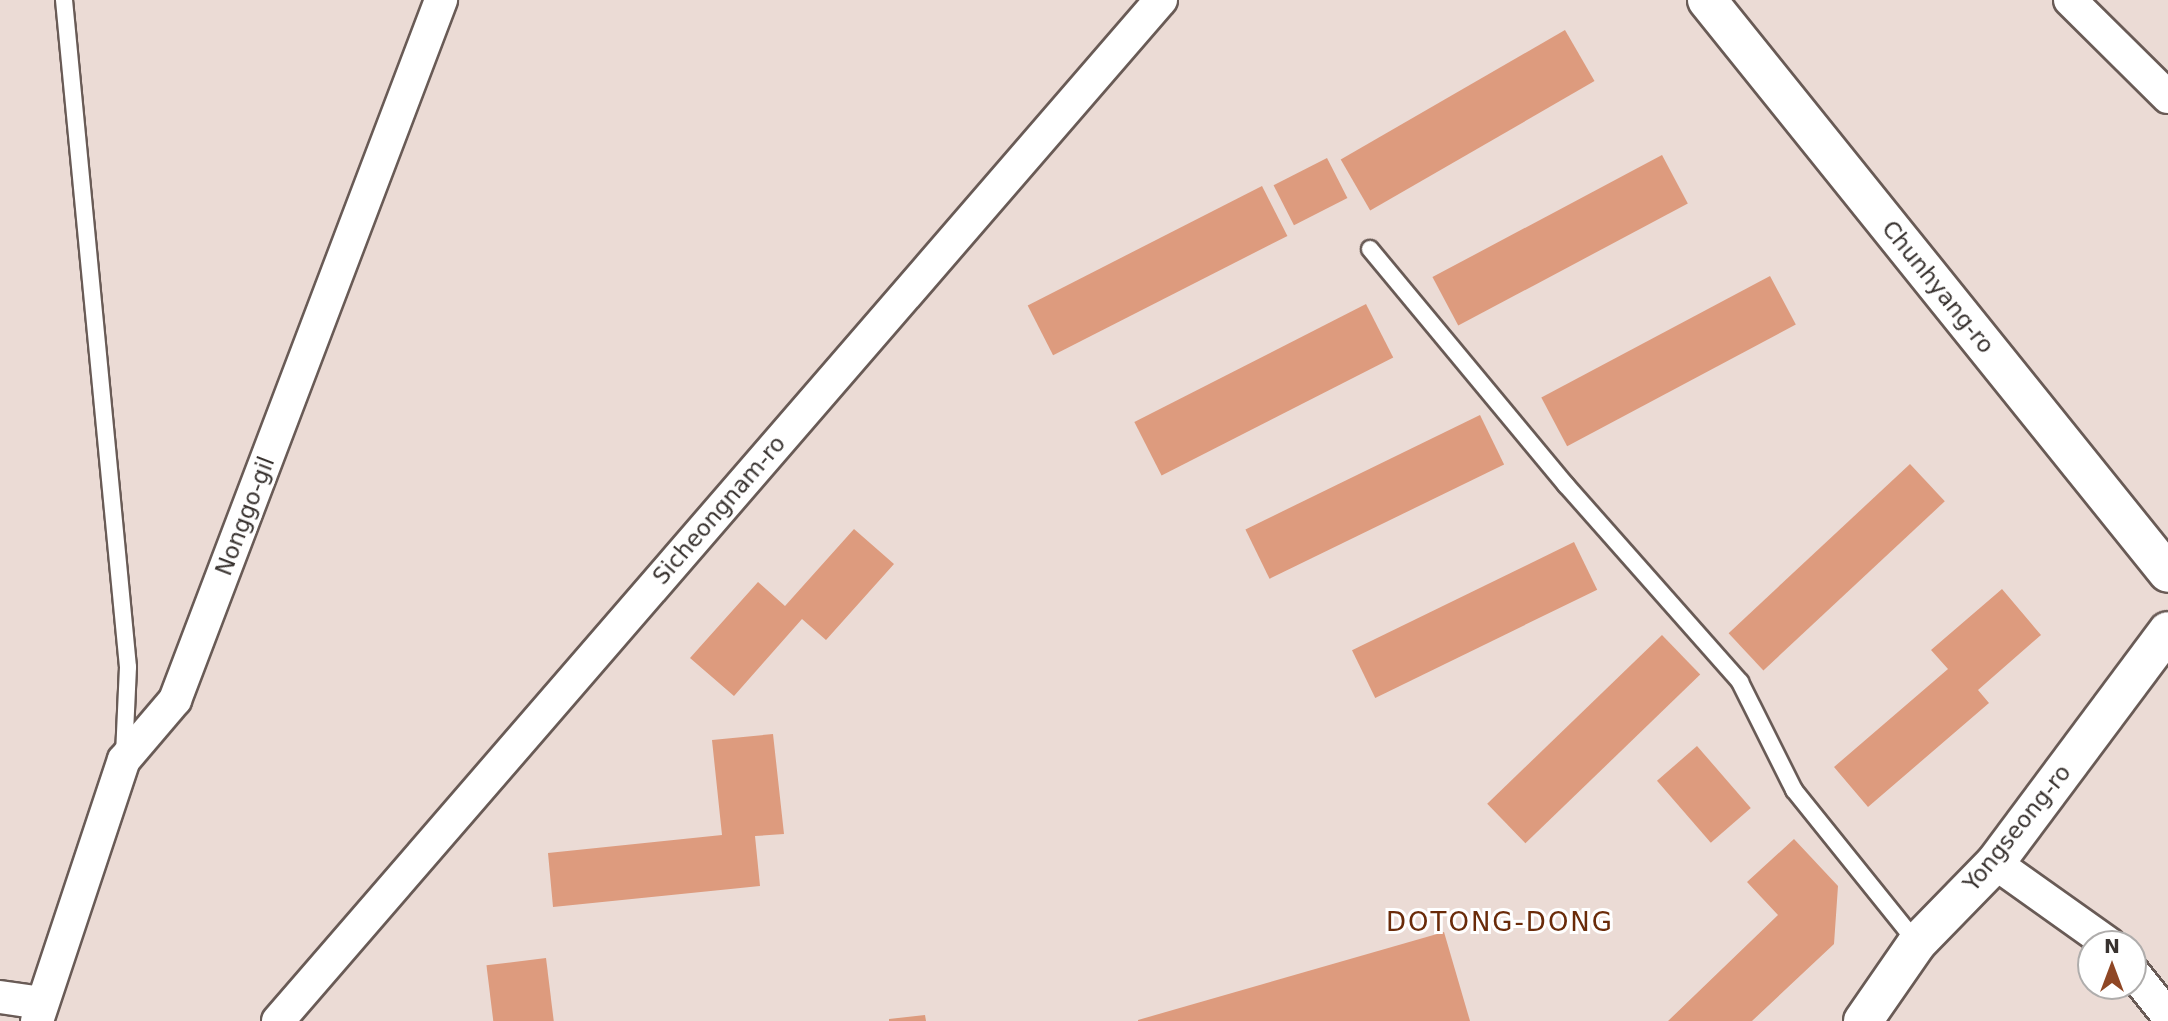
<!DOCTYPE html>
<style>
body{margin:0}
#map{position:relative;width:2168px;height:1021px;overflow:hidden;background:#ebdbd5;font-family:"DejaVu Sans",sans-serif}
div>[style]{position:absolute}
[style*='--x']{left:calc(var(--x)*1px);top:calc(var(--y)*1px);width:calc(var(--w)*1px);rotate:calc(var(--a)*1deg)}
.building>*{inset:0;background:#dd9b7e;transform-origin:0 0}
.roads{filter:drop-shadow(2px 0 #695b56) drop-shadow(-2px 0 #695b56) drop-shadow(0 2px #695b56) drop-shadow(0 -2px #695b56)}
.lane>*{height:16px;margin:-8px;padding:0 8px;transform-origin:8px;border-radius:8px;background:#fff}
.street>*{height:32px;margin:-16px;padding:0 16px;transform-origin:16px;border-radius:16px;background:#fff}
.secondary>*{height:38px;margin:-19px;padding:0 19px;transform-origin:19px;border-radius:19px;background:#fff}
span{translate:-50% -50%;white-space:nowrap;text-align:center;line-height:1.15;-webkit-text-stroke:6px #fff;paint-order:stroke}
.street-label{font-size:23px;color:#38322f}
.quarter-label{font-size:26px;color:#6a2b09;letter-spacing:2px}
.north{position:absolute;left:2077px;top:930px;width:70px;height:70px;box-sizing:border-box;background:#fff;border:2px solid #afadac;border-radius:50%;rotate:0deg;font-size:19px;font-weight:700;line-height:28px;text-align:center;color:#38322f}
.north::after{content:'';display:block;margin:auto;width:24px;height:32px;background:#8f4725;clip-path:polygon(50% 0,100% 100%,50% 72%,0 100%)}
</style>
<div id="map">
<div class="building">
<div style="left:1565px;top:30px;width:59px;height:259px;rotate:60deg"></div>
<div style="left:1662px;top:155px;width:55px;height:260px;rotate:62deg"></div>
<div style="left:1327px;top:158px;width:45px;height:60px;rotate:63deg"></div>
<div style="left:1262px;top:186px;width:56px;height:263px;rotate:63deg"></div>
<div style="left:1770px;top:276px;width:55px;height:259px;rotate:62deg"></div>
<div style="left:1366px;top:304px;width:60px;height:260px;rotate:63deg"></div>
<div style="left:1480px;top:415px;width:55px;height:261px;rotate:64deg"></div>
<div style="left:1910px;top:464px;width:51px;height:248px;rotate:47deg"></div>
<div style="clip-path:polygon(854px 529px,894px 564px,826px 640px,802px 619px,734px 696px,690px 658px,758px 582px,785px 606px)"></div>
<div style="left:1574px;top:542px;width:53px;height:247px;rotate:64deg"></div>
<div style="clip-path:polygon(2002px 589px,2041px 635px,1978px 690px,1989px 703px,1868px 807px,1834px 767px,1948px 669px,1931px 650px)"></div>
<div style="left:1662px;top:635px;width:55px;height:243px;rotate:46deg"></div>
<div style="clip-path:polygon(773px 734px,784px 834px,755px 836px,760px 886px,553px 907px,548px 853px,722px 835px,712px 740px)"></div>
<div style="left:1697px;top:746px;width:82px;height:53px;rotate:49deg"></div>
<div style="clip-path:polygon(1794px 839px,1838px 886px,1834px 944px,1752px 1021px,1668px 1021px,1778px 915px,1747px 882px)"></div>
<div style="clip-path:polygon(1444px 932px,1470px 1021px,1138px 1021px,1138px 1020px)"></div>
<div style="left:546px;top:958px;width:64px;height:60px;rotate:83deg"></div>
<div style="clip-path:polygon(925px 1015px,926px 1021px,889px 1021px,889px 1019px)"></div>
</div>
<div class="roads">
<div class="lane">
<div style="--x:64;--y:0;--w:670;--a:84.52"></div>
<div style="--x:128;--y:667;--w:87;--a:92.6"></div>
<div style="--x:1370;--y:249;--w:307;--a:50.3"></div>
<div style="--x:1566;--y:485;--w:263;--a:48.5"></div>
<div style="--x:1740;--y:682;--w:121;--a:63.4"></div>
<div style="--x:1794;--y:790;--w:196;--a:51.2"></div>
</div>
<div class="street">
<div style="--x:2070;--y:0;--w:138;--a:44.7"></div>
<div style="--x:1995;--y:863;--w:140;--a:35.4"></div>
<div style="--x:2133;--y:972;--w:56;--a:51.5"></div>
<div style="--x:0;--y:997;--w:41;--a:8.3"></div>
<div style="--x:37;--y:1021;--w:275;--a:-71.6"></div>
<div style="--x:124;--y:760;--w:79;--a:-49.6"></div>
<div style="--x:175;--y:700;--w:749;--a:-69.19"></div>
<div style="--x:278;--y:1021;--w:1350;--a:-49.15"></div>
</div>
<div class="secondary">
<div style="--x:1707;--y:0;--w:735;--a:51.18"></div>
<div style="--x:1863;--y:1021;--w:95;--a:-55.3"></div>
<div style="--x:1917;--y:943;--w:112;--a:-45.7"></div>
<div style="--x:1995;--y:863;--w:289;--a:-53.3"></div>
</div>
</div>
<div class="street-label">
<span style="left:1938px;top:287px;rotate:51deg">Chunhyang-ro</span>
<span style="left:719px;top:510px;rotate:-49deg">Sicheongnam-ro</span>
<span style="left:245px;top:516px;rotate:-69deg">Nonggo-gil</span>
<span style="left:2017px;top:828px;rotate:-51deg">Yongseong-ro</span>
</div>
<div class="quarter-label">
<span style="left:1500px;top:923px">DOTONG-DONG</span>
</div>
<div class="north">N</div>
</div>
